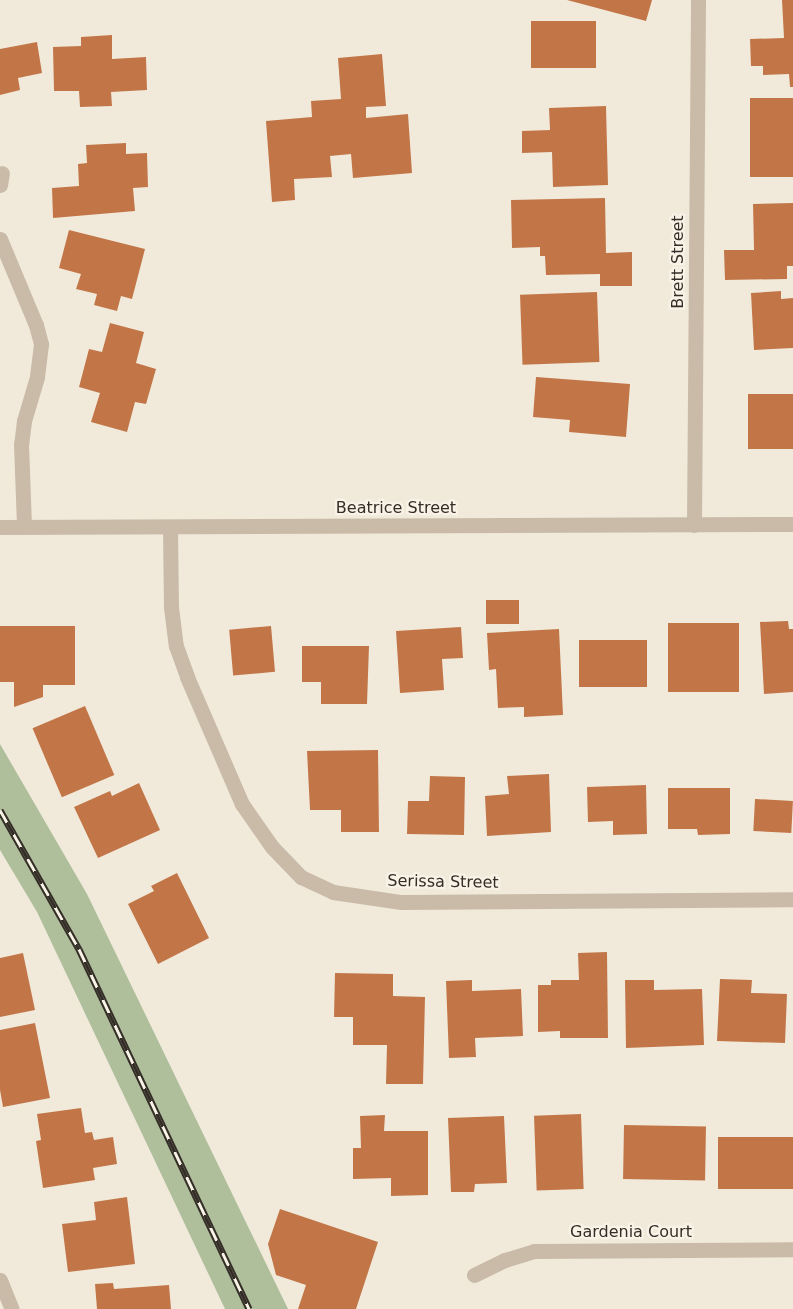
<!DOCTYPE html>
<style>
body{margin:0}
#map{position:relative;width:793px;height:1309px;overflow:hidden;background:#f1eadb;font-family:"DejaVu Sans",sans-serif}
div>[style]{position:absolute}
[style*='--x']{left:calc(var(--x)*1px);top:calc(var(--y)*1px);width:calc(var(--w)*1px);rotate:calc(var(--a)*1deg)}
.green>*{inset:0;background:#afbf9c}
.building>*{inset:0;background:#c27648;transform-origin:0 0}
.minor>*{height:15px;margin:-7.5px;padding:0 7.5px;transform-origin:7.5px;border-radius:7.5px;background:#c9bba8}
.tertiary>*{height:15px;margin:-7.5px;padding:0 7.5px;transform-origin:7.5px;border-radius:7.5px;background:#c9bba8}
.rail>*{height:7px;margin-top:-3.5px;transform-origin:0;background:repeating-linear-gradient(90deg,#f9f3e7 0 14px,#352e28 0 28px);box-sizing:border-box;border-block:2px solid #352e28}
span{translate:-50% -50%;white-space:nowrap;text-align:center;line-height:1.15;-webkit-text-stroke:4.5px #f9f3e7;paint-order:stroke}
.street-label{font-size:16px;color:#352e28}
</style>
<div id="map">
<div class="green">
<div style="clip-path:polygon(0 744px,87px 894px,288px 1309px,225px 1309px,37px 912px,0 850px)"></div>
</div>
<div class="building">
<div style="clip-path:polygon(567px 0,652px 0,646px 21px)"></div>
<div style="clip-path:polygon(782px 0,793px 0,793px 87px,790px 87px,789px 74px,763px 75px,763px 66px,751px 66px,750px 39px,784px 38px)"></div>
<div style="left:596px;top:21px;width:47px;height:65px;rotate:90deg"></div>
<div style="clip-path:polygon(112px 35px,112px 59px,146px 57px,147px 90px,111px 92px,112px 106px,80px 107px,79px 91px,54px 91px,53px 47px,81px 46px,81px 37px)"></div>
<div style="clip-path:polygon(37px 42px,42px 73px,18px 78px,20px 90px,0 95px,0 49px)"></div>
<div style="clip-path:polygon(382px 54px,386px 106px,366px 107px,366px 118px,408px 114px,412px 173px,353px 178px,351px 154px,330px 156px,332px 177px,294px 179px,295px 200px,272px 202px,266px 121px,312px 117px,311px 101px,341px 99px,338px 58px)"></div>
<div style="left:793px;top:98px;width:79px;height:43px;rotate:90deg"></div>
<div style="clip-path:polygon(606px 106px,608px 185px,553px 187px,552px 152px,522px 153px,522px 131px,550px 130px,549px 108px)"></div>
<div style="clip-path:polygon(126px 143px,126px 154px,147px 153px,148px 187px,133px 188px,135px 211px,53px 218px,52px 188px,79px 186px,78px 164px,87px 163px,86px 145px)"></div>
<div style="clip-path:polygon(605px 198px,606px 253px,632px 252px,632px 286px,600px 286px,600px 274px,546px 275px,545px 256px,540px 256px,540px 247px,512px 248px,511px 200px)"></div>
<div style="clip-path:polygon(793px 203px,793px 266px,787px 266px,787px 279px,725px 280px,724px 250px,754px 250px,753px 204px)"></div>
<div style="clip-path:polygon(69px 230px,145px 249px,132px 299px,121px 296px,117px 311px,94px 305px,97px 294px,76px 289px,81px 274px,59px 268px)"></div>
<div style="clip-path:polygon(781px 291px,781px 299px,793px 298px,793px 348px,754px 350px,751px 293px)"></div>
<div style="left:597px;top:292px;width:70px;height:77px;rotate:88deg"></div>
<div style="clip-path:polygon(110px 323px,144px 332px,136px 363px,156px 369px,146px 404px,135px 402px,127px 432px,91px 422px,100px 393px,79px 387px,89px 349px,102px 352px)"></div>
<div style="clip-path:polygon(536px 377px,630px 384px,626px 437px,569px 432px,570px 420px,533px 417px)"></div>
<div style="left:793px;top:394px;width:55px;height:45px;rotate:90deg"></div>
<div style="left:486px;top:600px;width:33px;height:24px"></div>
<div style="clip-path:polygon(788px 621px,789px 629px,793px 629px,793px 692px,764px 694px,760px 622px)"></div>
<div style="left:668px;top:623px;width:71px;height:69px"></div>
<div style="clip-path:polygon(0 626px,75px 626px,75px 685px,43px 685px,43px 697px,14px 707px,14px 682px,0 682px)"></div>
<div style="left:271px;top:626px;width:46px;height:42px;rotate:85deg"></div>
<div style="clip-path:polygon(461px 627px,463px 658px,442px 659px,444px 690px,400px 693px,396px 631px)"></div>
<div style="clip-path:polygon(559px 629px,563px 715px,524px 717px,524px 707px,498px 708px,496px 669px,489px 670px,487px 633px)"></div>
<div style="left:647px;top:640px;width:47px;height:68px;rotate:90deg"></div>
<div style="clip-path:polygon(302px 646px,369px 646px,367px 704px,321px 704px,321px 682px,302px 682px)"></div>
<div style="left:85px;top:706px;width:75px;height:57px;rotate:67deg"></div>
<div style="clip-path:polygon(378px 750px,379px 832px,341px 832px,341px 810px,310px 810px,307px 751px)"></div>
<div style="clip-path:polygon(549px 774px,551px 832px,487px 836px,485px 796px,509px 794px,507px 776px)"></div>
<div style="clip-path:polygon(430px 776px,465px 777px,464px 835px,407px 834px,408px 801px,429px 801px)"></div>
<div style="clip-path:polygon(139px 783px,160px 830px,98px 858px,74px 807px,110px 791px,112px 796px)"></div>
<div style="clip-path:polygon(646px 785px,647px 834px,613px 835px,613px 821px,588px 822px,587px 787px)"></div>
<div style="clip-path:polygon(668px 788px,730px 788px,730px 834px,698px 835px,697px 829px,668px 829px)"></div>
<div style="left:755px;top:799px;width:38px;height:32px;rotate:3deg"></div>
<div style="clip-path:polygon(177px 873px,209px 938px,158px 964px,128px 904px,154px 891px,151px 886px)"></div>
<div style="clip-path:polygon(607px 952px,608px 1038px,560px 1038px,560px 1031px,538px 1032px,538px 985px,551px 985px,551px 980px,579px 980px,578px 953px)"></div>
<div style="clip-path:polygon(23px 953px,35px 1010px,0 1017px,0 958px)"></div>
<div style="clip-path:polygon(335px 973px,393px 974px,393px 996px,425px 997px,423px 1084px,386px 1084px,387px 1045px,353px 1045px,353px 1017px,334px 1017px)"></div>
<div style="clip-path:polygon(720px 979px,752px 980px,751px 993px,787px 994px,785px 1043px,717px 1041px)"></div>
<div style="clip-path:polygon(472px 980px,472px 991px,521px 989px,523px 1036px,475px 1038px,476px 1057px,449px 1058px,446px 981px)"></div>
<div style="clip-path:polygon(625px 980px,654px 980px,654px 990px,702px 989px,704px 1045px,626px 1048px)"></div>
<div style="clip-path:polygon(35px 1023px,50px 1098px,3px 1107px,0 1090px,0 1030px)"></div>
<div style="clip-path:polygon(81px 1108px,85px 1133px,92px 1132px,94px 1140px,113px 1137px,117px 1164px,93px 1168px,95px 1180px,43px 1188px,36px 1141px,41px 1140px,37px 1114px)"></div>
<div style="left:581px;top:1114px;width:75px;height:47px;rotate:88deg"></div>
<div style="clip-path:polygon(385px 1115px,384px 1131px,428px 1131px,428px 1195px,391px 1196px,391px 1178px,353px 1179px,353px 1148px,361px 1148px,360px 1116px)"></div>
<div style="clip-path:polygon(504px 1116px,507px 1183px,475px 1184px,474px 1192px,451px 1192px,448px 1118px)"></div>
<div style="left:624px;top:1125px;width:82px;height:54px;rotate:1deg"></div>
<div style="left:793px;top:1137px;width:52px;height:75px;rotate:90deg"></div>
<div style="clip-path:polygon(127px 1197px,135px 1264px,68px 1272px,62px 1224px,96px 1220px,94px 1202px)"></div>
<div style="clip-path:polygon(280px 1209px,378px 1242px,356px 1309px,298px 1309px,306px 1285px,276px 1275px,268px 1244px)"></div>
<div style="clip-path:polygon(113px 1283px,114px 1289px,169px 1285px,171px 1309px,97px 1309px,95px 1284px)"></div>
</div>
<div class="minor">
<div style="--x:0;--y:185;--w:12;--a:-81"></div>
<div style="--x:0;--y:239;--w:93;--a:67.3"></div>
<div style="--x:36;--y:325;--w:20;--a:75"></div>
<div style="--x:41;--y:344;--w:33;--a:97"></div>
<div style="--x:37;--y:377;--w:46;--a:106.5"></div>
<div style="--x:24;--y:421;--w:23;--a:97"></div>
<div style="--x:21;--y:444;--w:83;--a:87.9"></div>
<div style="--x:694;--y:525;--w:525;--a:-89.56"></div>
<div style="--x:170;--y:527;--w:80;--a:89.3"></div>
<div style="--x:171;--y:607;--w:39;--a:83"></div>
<div style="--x:176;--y:646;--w:33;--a:70"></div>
<div style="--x:187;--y:677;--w:138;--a:66.6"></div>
<div style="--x:242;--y:804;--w:52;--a:55.1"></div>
<div style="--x:272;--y:847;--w:42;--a:46"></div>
<div style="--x:301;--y:877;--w:35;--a:25"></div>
<div style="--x:333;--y:892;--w:69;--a:8.4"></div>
<div style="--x:401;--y:902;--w:392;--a:-0.4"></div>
<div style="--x:474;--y:1275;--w:34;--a:-26"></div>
<div style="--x:505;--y:1260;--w:31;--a:-17"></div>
<div style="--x:535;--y:1251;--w:258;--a:-0.4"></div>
<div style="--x:0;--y:1280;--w:31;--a:68"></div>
</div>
<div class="tertiary">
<div style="--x:0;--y:527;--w:793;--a:-0.22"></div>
</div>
<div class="rail">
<div style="--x:0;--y:810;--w:160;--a:60.4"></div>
<div style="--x:79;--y:949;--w:398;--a:64.7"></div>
</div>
<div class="street-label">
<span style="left:678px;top:262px;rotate:-90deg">Brett Street</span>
<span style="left:396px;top:508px">Beatrice Street</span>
<span style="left:443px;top:882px;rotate:1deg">Serissa Street</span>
<span style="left:631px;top:1232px">Gardenia Court</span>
</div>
</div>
